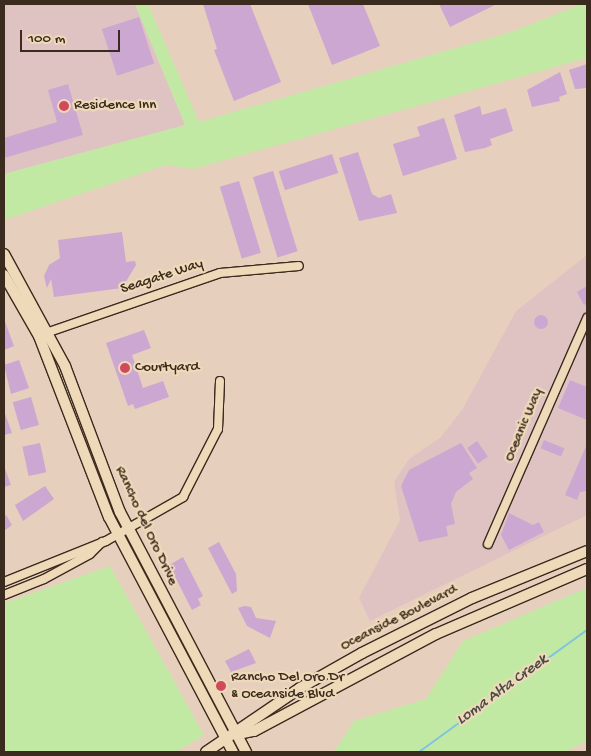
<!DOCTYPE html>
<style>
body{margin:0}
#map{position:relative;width:591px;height:756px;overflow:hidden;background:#e7cfbd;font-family:"Gochi Hand",sans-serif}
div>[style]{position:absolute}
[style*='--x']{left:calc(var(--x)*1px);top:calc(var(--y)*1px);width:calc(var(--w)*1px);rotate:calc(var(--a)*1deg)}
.built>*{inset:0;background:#dfc3c3}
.green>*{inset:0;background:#c2e9a4}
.stream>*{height:2px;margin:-1px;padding:0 1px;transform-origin:1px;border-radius:1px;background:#7fc3df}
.building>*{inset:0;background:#cba7d1;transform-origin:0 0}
.round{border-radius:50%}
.roads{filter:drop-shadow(1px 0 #3b2a1e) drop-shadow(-1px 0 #3b2a1e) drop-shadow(0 1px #3b2a1e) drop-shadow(0 -1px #3b2a1e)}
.minor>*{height:8px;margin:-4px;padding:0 4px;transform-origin:4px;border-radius:4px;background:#eed9b8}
.major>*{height:10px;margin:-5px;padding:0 5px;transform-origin:5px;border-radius:5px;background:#eed9b8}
.dots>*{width:14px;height:14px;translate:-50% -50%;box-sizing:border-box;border:2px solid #eed9b8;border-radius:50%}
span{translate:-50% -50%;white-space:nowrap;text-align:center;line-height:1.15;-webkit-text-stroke:4.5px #eed9b8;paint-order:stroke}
.poi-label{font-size:15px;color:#3b2a1e}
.left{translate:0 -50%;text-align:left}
.street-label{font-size:15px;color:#3b2a1e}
.water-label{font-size:16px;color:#494945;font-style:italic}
.frame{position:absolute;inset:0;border:5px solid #3b2a1e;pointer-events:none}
.scale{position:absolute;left:20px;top:30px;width:100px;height:22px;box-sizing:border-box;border:2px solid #3b2a1e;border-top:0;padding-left:6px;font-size:15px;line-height:18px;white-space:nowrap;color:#3b2a1e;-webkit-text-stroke:4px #eed9b8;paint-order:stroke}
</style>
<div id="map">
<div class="built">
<div style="clip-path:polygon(4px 4px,135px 4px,185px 125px,4px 174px)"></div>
<div style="clip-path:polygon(587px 255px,587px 515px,370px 621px,359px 598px,400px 520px,394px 482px,409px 459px,440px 438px,462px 410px,516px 311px)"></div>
</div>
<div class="green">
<div style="clip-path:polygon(135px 4px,148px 4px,199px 122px,511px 32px,582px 4px,587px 4px,587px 58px,193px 169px,166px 165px,4px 220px,4px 174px,185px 125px)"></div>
<div style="clip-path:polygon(110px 566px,204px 735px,176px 752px,4px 752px,4px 603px)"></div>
<div style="clip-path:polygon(587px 588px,587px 741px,565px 752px,334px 752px,354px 721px,426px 699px,463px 641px)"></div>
</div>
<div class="stream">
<div style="--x:419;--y:752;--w:208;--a:-36"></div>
</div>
<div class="building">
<div style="clip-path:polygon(203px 4px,250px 4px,281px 82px,234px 101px,214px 50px,217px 49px)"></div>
<div style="clip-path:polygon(308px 4px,363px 4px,380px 46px,332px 65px)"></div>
<div style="clip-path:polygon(439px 4px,494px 4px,495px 5px,450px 27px)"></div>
<div style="left:139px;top:17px;width:49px;height:39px;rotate:72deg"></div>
<div style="clip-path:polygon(587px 64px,587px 88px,575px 89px,569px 70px)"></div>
<div style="clip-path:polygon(560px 72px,567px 94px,559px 97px,560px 101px,532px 107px,527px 90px)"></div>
<div style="clip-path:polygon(68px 84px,83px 135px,4px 158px,4px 138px,57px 122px,48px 90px)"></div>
<div style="clip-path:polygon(480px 106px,482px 115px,506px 108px,513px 131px,490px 139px,492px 145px,485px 148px,465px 152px,454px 115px)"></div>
<div style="clip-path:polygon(444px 118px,457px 159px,403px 176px,393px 144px,420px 136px,417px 127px)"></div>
<div style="clip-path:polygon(358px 152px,372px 194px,379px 198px,391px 194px,397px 213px,359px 221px,339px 158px)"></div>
<div style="left:332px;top:154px;width:20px;height:56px;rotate:72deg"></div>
<div style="left:273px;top:171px;width:84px;height:21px;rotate:73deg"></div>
<div style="left:239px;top:181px;width:75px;height:20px;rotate:73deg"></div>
<div style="clip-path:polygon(122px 232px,126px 262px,135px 261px,136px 265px,122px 288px,54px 297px,51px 279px,47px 288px,44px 276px,49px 265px,60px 258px,58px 240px)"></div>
<div style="clip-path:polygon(587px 286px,587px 303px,584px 305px,577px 292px)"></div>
<div class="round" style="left:534px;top:315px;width:14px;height:14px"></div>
<div style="clip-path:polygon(4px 319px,14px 346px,4px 350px)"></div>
<div style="clip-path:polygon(144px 330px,151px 348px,132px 355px,143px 388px,163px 381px,169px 397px,135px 409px,133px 404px,128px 406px,106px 343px)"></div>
<div style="clip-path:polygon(19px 360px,29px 388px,11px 394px,4px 365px)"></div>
<div style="clip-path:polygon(570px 380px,587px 387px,587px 420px,558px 408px)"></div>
<div style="left:31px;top:397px;width:29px;height:19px;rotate:74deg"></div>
<div style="clip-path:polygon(4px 411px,12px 433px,4px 435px)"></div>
<div style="left:544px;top:440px;width:22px;height:9px;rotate:22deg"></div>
<div style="left:477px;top:441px;width:19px;height:12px;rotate:55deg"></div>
<div style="left:40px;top:443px;width:30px;height:18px;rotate:78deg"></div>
<div style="clip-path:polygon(461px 443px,477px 468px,469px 473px,473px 479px,456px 492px,451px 504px,455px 524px,446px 526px,448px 536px,419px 542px,401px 486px,409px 470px)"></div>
<div style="clip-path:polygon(587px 444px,587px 491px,580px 492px,577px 500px,565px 495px)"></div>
<div style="clip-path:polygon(4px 466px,11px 485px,4px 487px)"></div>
<div style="clip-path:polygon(45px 486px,54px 499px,23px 521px,15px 505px)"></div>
<div style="clip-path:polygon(509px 513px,533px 525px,539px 522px,544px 532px,509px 550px,501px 535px)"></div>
<div style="clip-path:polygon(6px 515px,12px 525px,4px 531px,4px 517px)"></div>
<div style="clip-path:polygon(219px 542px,236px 574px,237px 591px,232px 594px,208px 548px)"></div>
<div style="clip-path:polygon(183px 557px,203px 596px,198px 599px,201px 605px,192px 610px,169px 565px)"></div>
<div style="clip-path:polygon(244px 606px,251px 607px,256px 618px,276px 621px,270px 638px,247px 626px,238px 608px)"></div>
<div style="clip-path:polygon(249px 649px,256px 663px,231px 672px,225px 661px)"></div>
</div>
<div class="roads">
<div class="minor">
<div style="--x:43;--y:334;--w:187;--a:-19"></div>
<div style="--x:220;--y:273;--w:79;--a:-5.1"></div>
<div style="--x:488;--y:544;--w:247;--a:-66.3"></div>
<div style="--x:4;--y:582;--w:110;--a:-21.9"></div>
<div style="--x:106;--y:541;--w:89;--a:-29.7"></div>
<div style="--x:183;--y:497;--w:76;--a:-62.8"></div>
<div style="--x:218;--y:429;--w:48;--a:-87.6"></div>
<div style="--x:4;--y:595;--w:43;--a:-21.8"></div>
<div style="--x:44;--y:579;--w:52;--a:-28.5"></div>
<div style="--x:90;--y:554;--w:17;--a:-45"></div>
</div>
<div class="major">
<div style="--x:4;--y:254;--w:128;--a:61.4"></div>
<div style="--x:65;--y:366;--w:156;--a:69.4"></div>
<div style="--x:120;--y:512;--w:271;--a:62.3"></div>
<div style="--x:4;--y:275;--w:70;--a:60.2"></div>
<div style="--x:39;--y:336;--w:194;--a:68.9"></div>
<div style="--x:109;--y:517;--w:266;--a:62.2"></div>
<div style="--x:238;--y:734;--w:16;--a:-11"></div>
<div style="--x:254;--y:731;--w:206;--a:-28.1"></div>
<div style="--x:436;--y:634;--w:164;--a:-23.3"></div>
<div style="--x:206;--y:752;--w:114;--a:-34.2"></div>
<div style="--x:300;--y:688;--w:71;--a:-29.4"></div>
<div style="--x:362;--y:653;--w:123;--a:-26.6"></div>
<div style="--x:472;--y:598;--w:124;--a:-22.2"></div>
</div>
</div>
<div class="dots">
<div style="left:64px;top:106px;background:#d1495b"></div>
<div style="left:125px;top:368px;background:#d1495b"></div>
<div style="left:221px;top:686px;background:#d1495b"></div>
</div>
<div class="poi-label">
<span class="left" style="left:74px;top:106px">Residence Inn</span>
<span class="left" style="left:135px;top:368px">Courtyard</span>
<span class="left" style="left:231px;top:686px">Rancho Del Oro Dr<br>&amp; Oceanside Blvd</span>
</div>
<div class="street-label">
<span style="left:162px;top:277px;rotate:-18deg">Seagate Way</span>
<span style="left:524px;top:425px;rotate:-67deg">Oceanic Way</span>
<span style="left:146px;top:526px;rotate:65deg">Rancho del Oro Drive</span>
<span style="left:399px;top:618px;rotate:-27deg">Oceanside Boulevard</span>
</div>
<div class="water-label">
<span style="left:503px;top:691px;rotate:-36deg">Loma Alta Creek</span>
</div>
<div class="frame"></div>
<div class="scale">100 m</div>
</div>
